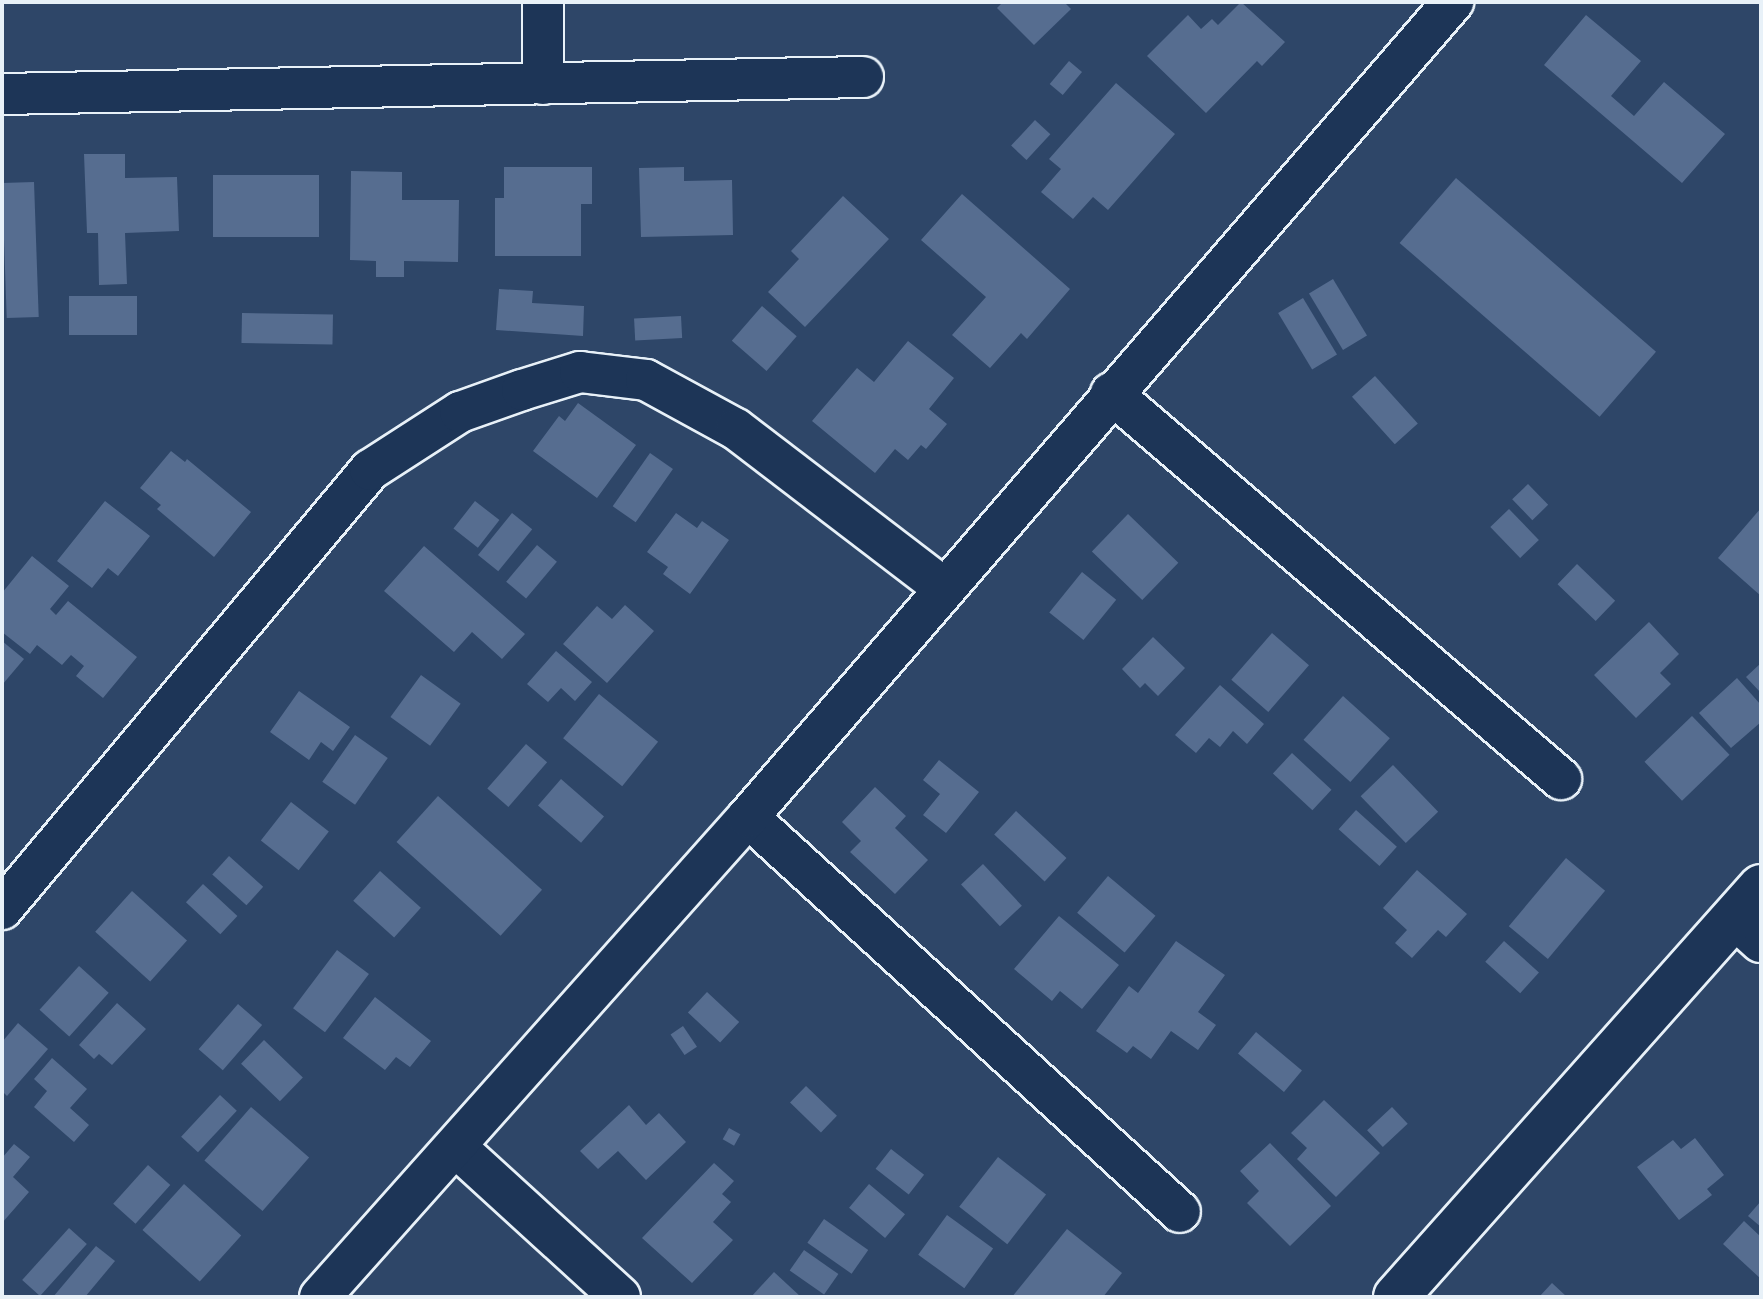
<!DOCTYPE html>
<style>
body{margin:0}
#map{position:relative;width:1763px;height:1299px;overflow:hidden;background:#2e4668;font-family:"Indie Flower",sans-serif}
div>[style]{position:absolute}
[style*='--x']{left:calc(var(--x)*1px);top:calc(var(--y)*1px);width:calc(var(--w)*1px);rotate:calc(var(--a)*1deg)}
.building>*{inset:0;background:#566d90;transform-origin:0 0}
.roads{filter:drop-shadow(2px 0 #e8f1f8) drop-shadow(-2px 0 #e8f1f8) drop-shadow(0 2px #e8f1f8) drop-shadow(0 -2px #e8f1f8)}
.minor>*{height:40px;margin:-20px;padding:0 20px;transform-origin:20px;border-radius:20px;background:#1d3557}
.tertiary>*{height:44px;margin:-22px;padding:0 22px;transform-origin:22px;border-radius:22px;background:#1d3557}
span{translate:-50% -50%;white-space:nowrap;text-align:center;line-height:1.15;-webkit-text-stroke:6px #1d3557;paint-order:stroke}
.frame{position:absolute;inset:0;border:4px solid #e8f1f8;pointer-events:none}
</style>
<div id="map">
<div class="building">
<div style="clip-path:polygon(1003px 2px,1064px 2px,1071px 9px,1034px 45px,997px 8px)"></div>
<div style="clip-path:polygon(1241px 2px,1285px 42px,1262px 66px,1257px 61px,1206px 113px,1147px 56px,1188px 15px,1201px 29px,1212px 19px,1218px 25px)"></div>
<div style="clip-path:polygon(1586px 15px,1641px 61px,1611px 96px,1634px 116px,1664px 82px,1725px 134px,1682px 183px,1544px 65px)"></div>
<div style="left:1069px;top:61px;width:17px;height:30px;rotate:40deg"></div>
<div style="clip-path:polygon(1116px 83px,1175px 134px,1108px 210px,1093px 197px,1073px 219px,1041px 192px,1061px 169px,1049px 159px)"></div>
<div style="left:1035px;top:120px;width:21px;height:35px;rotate:43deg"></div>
<div style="clip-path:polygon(84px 154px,125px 154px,125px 178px,177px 177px,179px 231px,125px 233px,127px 284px,99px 285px,98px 233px,87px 233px)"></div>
<div style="clip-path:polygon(504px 167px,592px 167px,592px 204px,581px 204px,581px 256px,495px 256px,495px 198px,504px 198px)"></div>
<div style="clip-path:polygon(684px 167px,684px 181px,732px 180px,733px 235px,641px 237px,639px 168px)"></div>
<div style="clip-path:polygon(351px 171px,402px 172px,402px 200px,459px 200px,458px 262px,404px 261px,404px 277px,376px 277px,376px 261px,350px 260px)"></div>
<div style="left:319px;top:175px;width:62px;height:106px;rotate:90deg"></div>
<div style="left:1456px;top:178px;width:265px;height:86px;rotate:41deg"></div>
<div style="left:34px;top:182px;width:135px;height:32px;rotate:88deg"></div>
<div style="clip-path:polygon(962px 194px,1070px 289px,1027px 339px,1021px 333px,990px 368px,952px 335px,986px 297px,921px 240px)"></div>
<div style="clip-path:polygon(843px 196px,889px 239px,805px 327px,768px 292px,799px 259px,791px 251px)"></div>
<div style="left:1333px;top:279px;width:66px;height:28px;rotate:59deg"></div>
<div style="clip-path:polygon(499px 289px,533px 291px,532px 303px,584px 306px,583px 336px,496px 330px)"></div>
<div style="left:137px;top:296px;width:39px;height:68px;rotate:90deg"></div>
<div style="left:1303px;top:298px;width:66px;height:29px;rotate:59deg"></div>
<div style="left:762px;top:306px;width:46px;height:46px;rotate:41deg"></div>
<div style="left:242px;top:313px;width:91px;height:30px;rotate:1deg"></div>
<div style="left:681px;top:316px;width:22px;height:47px;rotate:87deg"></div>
<div style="clip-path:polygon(908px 341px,954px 378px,929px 409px,947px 424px,926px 449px,921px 445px,908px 460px,895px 449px,875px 473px,812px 421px,857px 368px,874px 382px)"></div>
<div style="left:1375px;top:376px;width:64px;height:31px;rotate:48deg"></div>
<div style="clip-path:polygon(578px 403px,636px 445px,597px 498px,533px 451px,559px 416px,565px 421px)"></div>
<div style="clip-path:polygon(171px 451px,185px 462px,187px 459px,251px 512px,214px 557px,157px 509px,161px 505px,140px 488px)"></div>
<div style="left:650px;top:453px;width:28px;height:65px;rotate:35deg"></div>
<div style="left:1528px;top:484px;width:29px;height:22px;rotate:46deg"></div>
<div style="clip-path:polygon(105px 501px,150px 536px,118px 576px,108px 568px,92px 588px,57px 561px)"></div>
<div style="left:475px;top:501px;width:31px;height:35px;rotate:38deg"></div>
<div style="clip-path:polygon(1761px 508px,1761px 596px,1718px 558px)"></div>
<div style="left:1509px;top:509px;width:43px;height:26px;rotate:46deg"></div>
<div style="left:512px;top:513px;width:26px;height:54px;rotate:39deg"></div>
<div style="clip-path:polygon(676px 513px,697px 528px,702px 521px,729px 540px,690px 594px,663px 574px,668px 567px,647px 552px)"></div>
<div style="left:1128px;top:514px;width:70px;height:52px;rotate:44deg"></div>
<div style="left:537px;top:545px;width:26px;height:48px;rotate:40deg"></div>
<div style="clip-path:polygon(424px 546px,525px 634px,502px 659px,472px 632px,454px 652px,384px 591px)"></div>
<div style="clip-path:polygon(32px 556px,69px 586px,50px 609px,56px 615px,68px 601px,137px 657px,103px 698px,76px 676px,84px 666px,71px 655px,62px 665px,37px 645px,30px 654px,2px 632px,2px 593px)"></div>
<div style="left:1577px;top:564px;width:53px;height:28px;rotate:44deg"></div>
<div style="left:1082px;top:572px;width:44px;height:52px;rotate:39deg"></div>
<div style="clip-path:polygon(625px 605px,654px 631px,607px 683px,563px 644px,597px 606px,612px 619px)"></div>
<div style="clip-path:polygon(1649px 622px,1679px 654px,1660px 673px,1671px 684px,1636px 718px,1594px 675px)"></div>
<div style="left:1272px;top:633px;width:49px;height:62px;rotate:41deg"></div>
<div style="clip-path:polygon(1153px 637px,1185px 668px,1158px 696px,1145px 683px,1140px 688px,1122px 669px)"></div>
<div style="clip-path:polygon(2px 641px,24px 659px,2px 685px)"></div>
<div style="clip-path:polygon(556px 651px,592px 682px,575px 701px,561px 688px,548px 702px,527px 684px)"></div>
<div style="clip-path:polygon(1761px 663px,1761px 693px,1746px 677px)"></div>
<div style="left:421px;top:675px;width:49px;height:52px;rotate:36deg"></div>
<div style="clip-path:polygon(1737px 678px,1761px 705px,1761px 722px,1731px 748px,1699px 713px)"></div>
<div style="clip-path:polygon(1220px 685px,1264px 724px,1247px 744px,1233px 731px,1220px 747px,1209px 738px,1196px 753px,1175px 735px)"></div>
<div style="clip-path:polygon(299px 691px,350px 727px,333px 751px,321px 742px,309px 760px,270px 732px)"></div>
<div style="left:599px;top:694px;width:76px;height:57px;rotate:39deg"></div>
<div style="left:1343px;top:696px;width:63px;height:59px;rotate:42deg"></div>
<div style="left:1692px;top:716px;width:54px;height:66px;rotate:46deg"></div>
<div style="left:355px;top:735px;width:40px;height:57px;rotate:35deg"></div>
<div style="left:526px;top:744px;width:28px;height:59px;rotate:41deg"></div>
<div style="left:1292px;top:753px;width:54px;height:28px;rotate:43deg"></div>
<div style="clip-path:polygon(939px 760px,979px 792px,946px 833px,923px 815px,940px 794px,923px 780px)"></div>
<div style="left:1393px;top:765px;width:65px;height:45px;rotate:46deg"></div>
<div style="left:561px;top:779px;width:57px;height:35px;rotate:41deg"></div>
<div style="clip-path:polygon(875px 787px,906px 816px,895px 828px,928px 860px,895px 894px,850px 852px,861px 841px,842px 822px)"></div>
<div style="left:438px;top:796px;width:140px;height:62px;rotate:42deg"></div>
<div style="left:291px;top:802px;width:48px;height:49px;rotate:38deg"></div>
<div style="left:1356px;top:810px;width:55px;height:26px;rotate:42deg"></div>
<div style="left:1016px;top:811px;width:69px;height:32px;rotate:43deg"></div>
<div style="left:229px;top:856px;width:46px;height:25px;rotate:42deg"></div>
<div style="left:1566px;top:858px;width:51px;height:89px;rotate:40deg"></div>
<div style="left:983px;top:864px;width:57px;height:30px;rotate:47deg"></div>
<div style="clip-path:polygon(1417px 870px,1467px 914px,1446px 937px,1438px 930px,1412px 958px,1395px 943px,1407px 930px,1383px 908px)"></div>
<div style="left:380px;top:871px;width:55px;height:40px;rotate:42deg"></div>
<div style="left:1108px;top:876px;width:62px;height:48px;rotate:40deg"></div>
<div style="left:203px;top:884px;width:47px;height:25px;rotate:43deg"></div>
<div style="left:132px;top:891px;width:74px;height:55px;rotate:42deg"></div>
<div style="clip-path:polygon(1059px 916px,1119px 965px,1082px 1009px,1060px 991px,1052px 1001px,1014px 969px)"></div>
<div style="clip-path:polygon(1176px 941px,1225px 975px,1198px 1012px,1216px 1025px,1198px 1050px,1171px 1031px,1151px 1059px,1133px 1046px,1127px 1053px,1096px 1031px,1129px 986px,1138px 993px)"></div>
<div style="left:1504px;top:941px;width:47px;height:28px;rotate:42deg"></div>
<div style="left:337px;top:950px;width:40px;height:73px;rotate:37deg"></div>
<div style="left:79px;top:966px;width:40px;height:59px;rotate:42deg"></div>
<div style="left:707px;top:992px;width:44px;height:28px;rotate:43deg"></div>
<div style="clip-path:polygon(375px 997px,431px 1041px,410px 1067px,396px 1057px,385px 1070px,343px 1038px)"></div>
<div style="clip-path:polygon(117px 1003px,146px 1029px,112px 1065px,99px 1054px,94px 1059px,79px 1045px)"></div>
<div style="left:238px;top:1004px;width:32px;height:60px;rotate:41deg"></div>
<div style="clip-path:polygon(18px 1023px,48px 1049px,7px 1096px,2px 1091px,2px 1042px)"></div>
<div style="left:683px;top:1026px;width:25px;height:15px;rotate:56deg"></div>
<div style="left:1256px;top:1032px;width:60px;height:28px;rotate:40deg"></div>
<div style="left:264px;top:1040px;width:54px;height:33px;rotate:44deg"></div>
<div style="clip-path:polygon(52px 1058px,87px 1089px,70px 1108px,89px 1125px,74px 1142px,34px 1107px,47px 1091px,34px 1079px)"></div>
<div style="left:806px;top:1086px;width:43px;height:23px;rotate:44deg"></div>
<div style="left:220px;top:1095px;width:23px;height:57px;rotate:43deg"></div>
<div style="clip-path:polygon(1324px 1100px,1380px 1153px,1336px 1197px,1297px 1159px,1307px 1148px,1291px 1133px)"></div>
<div style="clip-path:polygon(629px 1105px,646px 1125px,659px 1113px,686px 1142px,646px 1180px,618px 1151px,598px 1169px,580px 1151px)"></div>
<div style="left:251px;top:1107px;width:77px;height:71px;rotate:41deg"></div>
<div style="left:1392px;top:1107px;width:23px;height:34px;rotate:47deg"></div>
<div style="left:729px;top:1128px;width:13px;height:13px;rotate:29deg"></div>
<div style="clip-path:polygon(1695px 1138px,1724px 1175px,1707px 1189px,1712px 1195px,1679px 1220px,1637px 1167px,1673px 1140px,1681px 1149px)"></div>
<div style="clip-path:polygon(1270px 1143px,1331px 1206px,1290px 1246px,1247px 1203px,1259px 1191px,1240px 1171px)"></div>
<div style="clip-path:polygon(14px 1144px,30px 1157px,13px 1177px,29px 1192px,2px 1223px,2px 1158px)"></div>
<div style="left:891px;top:1149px;width:42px;height:25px;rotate:38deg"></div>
<div style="left:998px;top:1157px;width:61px;height:63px;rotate:38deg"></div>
<div style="clip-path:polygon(714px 1163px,734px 1181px,722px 1194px,731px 1202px,713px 1222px,733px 1240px,692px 1283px,642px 1238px)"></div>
<div style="left:148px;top:1165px;width:30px;height:52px;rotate:42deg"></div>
<div style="left:184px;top:1184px;width:77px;height:62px;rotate:42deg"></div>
<div style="left:869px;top:1184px;width:47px;height:31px;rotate:40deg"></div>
<div style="clip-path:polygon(1761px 1201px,1761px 1227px,1748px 1216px)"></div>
<div style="left:947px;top:1215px;width:57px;height:49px;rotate:36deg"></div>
<div style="left:824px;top:1219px;width:54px;height:29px;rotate:35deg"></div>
<div style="clip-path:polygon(1744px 1221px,1761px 1237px,1761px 1279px,1723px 1244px)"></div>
<div style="left:69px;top:1228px;width:24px;height:70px;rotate:42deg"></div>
<div style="clip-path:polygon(1067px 1229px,1122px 1273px,1103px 1297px,1012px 1297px)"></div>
<div style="clip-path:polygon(96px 1246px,115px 1261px,85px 1297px,53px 1297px)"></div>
<div style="left:804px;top:1250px;width:42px;height:25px;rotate:35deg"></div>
<div style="clip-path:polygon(774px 1272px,801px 1297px,751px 1297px)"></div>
<div style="clip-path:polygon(1552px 1283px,1567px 1297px,1539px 1297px)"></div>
</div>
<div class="roads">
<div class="minor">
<div style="--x:543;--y:2;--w:82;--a:90"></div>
<div style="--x:2;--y:94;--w:861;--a:-1.13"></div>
<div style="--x:1111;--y:393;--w:593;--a:40.62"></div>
<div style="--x:748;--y:817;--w:585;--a:42.44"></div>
<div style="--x:2;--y:909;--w:573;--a:-50.03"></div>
<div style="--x:370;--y:470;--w:107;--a:-32.8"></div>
<div style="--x:460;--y:412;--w:66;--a:-19.5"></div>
<div style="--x:522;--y:390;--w:61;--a:-17.2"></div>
<div style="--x:580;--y:372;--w:66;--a:6.9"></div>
<div style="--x:646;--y:380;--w:102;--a:28.6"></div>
<div style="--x:736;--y:429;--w:262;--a:37.4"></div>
<div style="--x:1734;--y:918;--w:36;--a:42"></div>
<div style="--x:456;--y:1147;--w:222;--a:42.4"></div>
<div style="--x:320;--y:1297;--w:643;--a:-48.28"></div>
<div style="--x:748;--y:817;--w:1078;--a:-49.14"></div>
</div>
<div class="tertiary">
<div style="--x:1396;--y:1297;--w:549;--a:-48.32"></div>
</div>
</div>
<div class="frame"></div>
</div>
